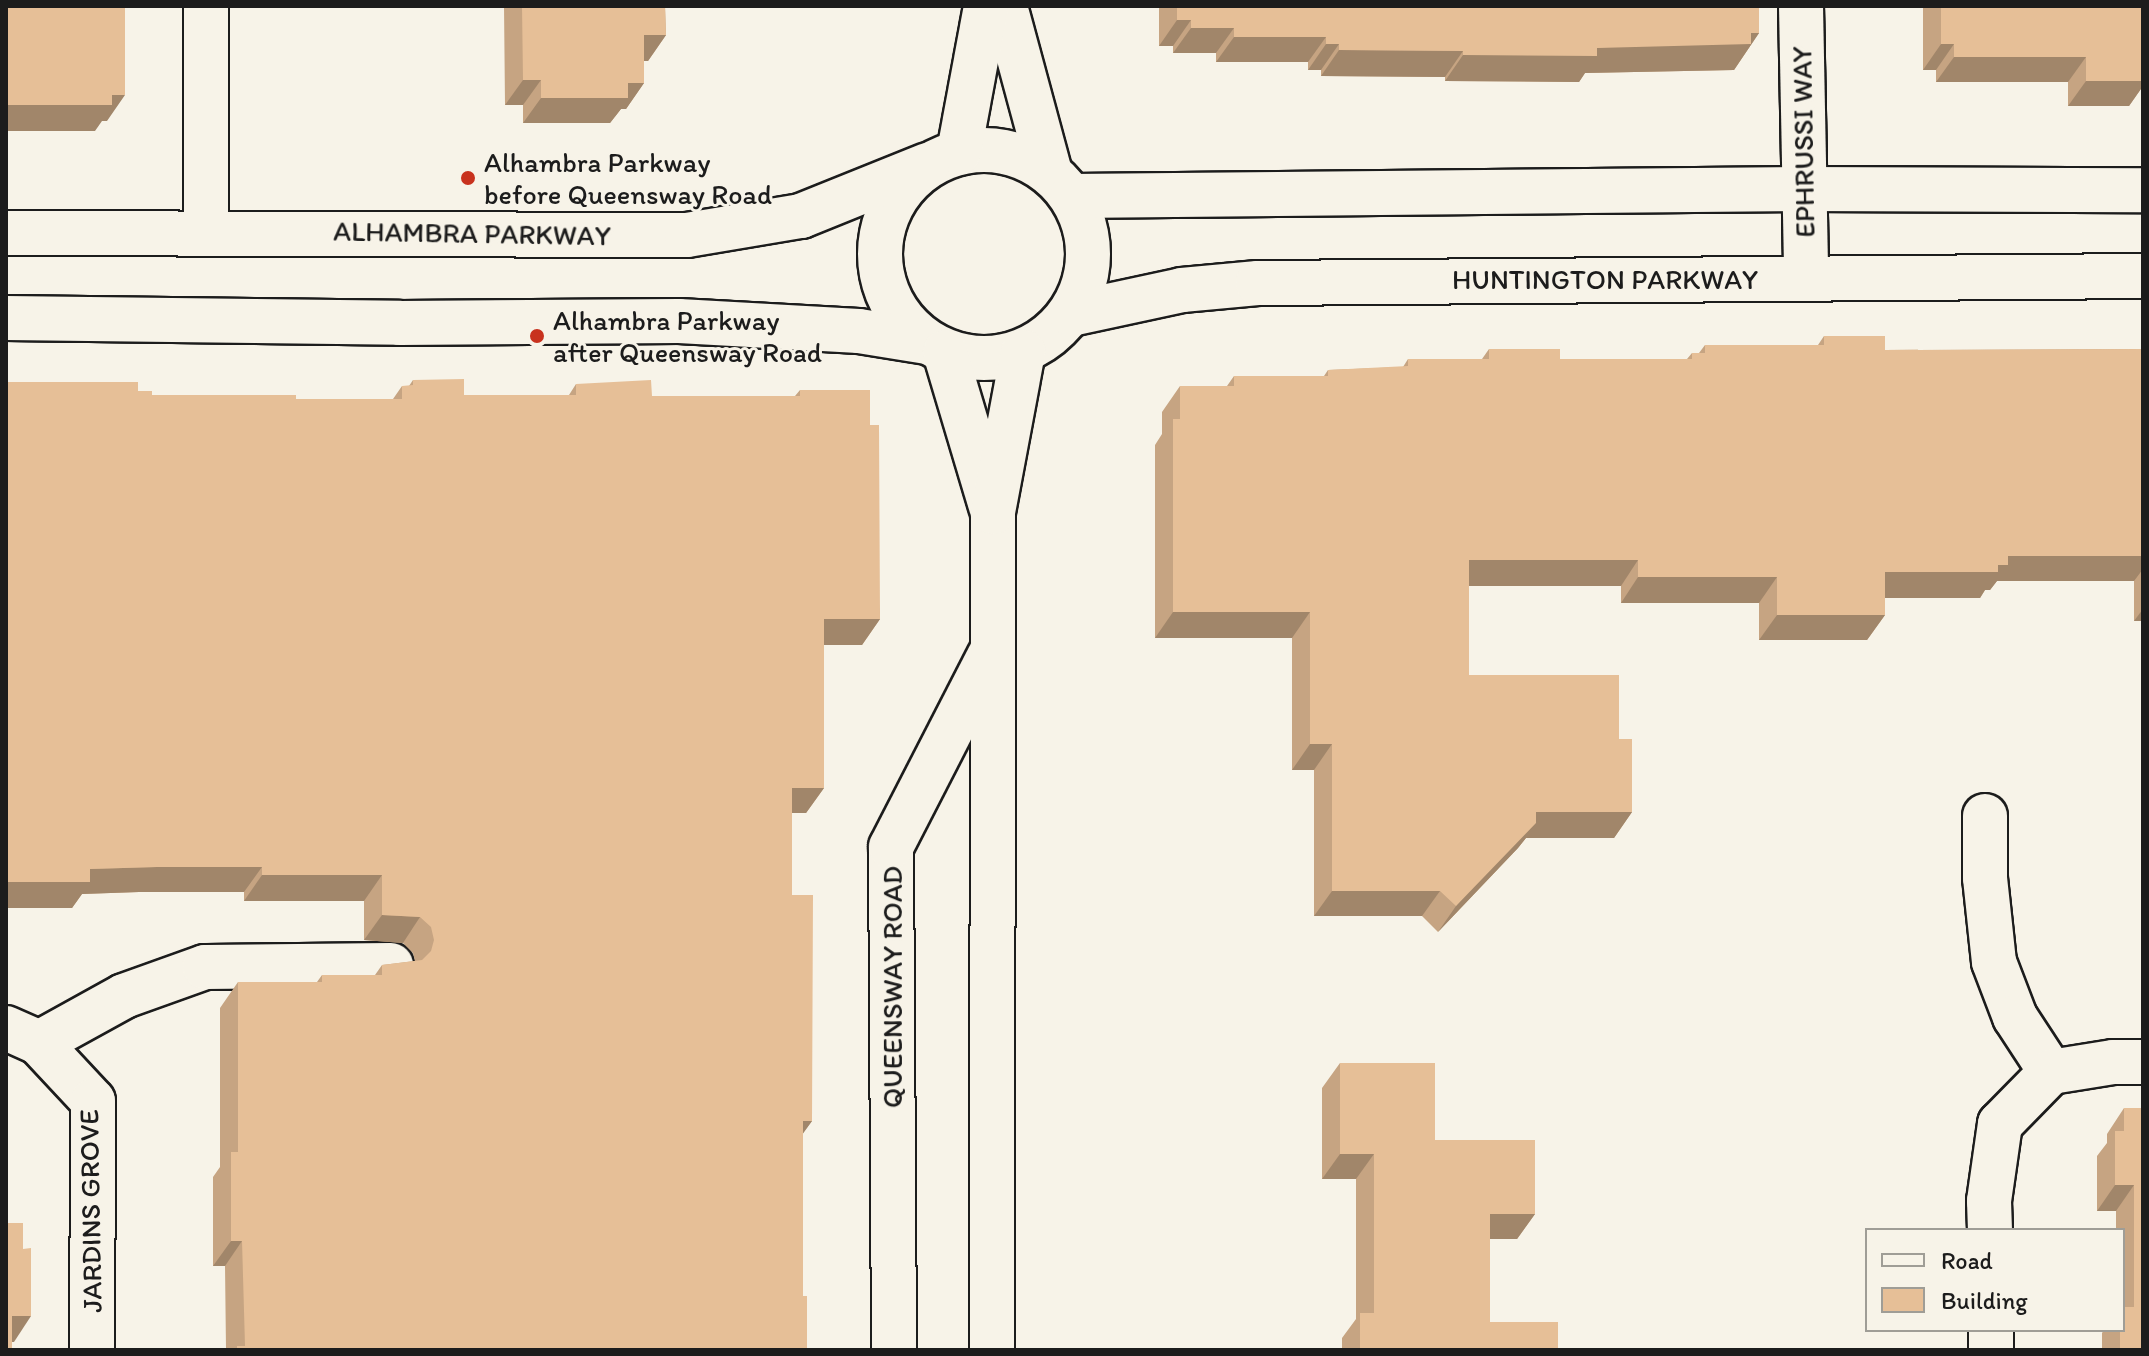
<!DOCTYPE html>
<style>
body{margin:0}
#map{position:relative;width:2149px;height:1356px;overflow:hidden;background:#f7f3e8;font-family:Itim,sans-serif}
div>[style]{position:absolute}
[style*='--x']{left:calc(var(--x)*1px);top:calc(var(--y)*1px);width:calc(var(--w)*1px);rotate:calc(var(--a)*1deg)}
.roads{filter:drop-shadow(2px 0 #1c1c1c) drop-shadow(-2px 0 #1c1c1c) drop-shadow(0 2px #1c1c1c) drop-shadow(0 -2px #1c1c1c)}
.minor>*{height:44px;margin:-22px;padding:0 22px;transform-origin:22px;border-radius:22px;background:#f7f3e8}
.minor>.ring{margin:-22px;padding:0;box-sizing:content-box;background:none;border:44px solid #f7f3e8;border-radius:50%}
.wall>*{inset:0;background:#c6a482}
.shaded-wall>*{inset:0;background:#a1866a}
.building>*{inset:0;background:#e6bf97}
.dots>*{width:22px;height:22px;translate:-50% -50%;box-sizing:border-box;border:4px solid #f7f3e8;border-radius:50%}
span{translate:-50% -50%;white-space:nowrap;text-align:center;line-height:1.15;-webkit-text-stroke:6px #f7f3e8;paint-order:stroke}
.street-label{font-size:28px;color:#1c1c1c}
.poi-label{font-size:28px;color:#1c1c1c}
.left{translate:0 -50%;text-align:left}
.frame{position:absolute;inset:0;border:8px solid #1c1c1c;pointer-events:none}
.legend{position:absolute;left:1865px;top:1228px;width:260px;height:104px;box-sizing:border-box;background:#f7f3e8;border:2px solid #9f9d96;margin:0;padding:10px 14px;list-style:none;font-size:24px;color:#1c1c1c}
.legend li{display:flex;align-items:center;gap:16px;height:40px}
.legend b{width:40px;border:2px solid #9f9d96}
</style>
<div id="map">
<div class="roads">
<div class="minor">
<div style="--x:206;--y:6;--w:225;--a:90"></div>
<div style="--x:1005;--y:6;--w:173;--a:74.9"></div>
<div style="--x:1801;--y:6;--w:272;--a:88.9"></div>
<div class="ring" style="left:880px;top:150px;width:164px;height:164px"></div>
<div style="--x:959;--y:152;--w:148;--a:-79.5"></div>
<div style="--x:1072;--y:196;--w:731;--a:-0.55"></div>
<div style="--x:1803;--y:189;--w:340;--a:0.2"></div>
<div style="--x:6;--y:233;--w:681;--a:0.17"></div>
<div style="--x:687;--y:235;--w:116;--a:-9.5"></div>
<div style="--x:801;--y:216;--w:136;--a:-22"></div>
<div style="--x:1071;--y:314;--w:114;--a:-12.2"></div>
<div style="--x:1182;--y:290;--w:76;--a:-5.3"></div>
<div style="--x:1258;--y:283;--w:885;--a:-0.45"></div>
<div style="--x:6;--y:318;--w:394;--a:0.7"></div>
<div style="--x:400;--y:323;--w:279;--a:-0.4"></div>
<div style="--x:679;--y:321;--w:180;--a:3.2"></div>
<div style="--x:859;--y:331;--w:69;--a:9.2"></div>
<div style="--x:945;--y:352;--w:161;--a:73.4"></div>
<div style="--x:1985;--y:816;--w:62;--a:90"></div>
<div style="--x:1985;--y:878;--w:84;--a:83.9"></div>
<div style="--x:1994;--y:962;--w:59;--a:69.1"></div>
<div style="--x:2015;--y:1017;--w:66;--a:56.8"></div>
<div style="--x:6;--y:1028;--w:36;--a:24"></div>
<div style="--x:39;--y:1043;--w:79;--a:47"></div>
<div style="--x:93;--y:1101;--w:249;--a:90.2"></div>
<div style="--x:39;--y:1043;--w:97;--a:-28.9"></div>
<div style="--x:124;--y:996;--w:86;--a:-19.7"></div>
<div style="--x:205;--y:967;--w:186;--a:-0.6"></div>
<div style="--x:1990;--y:1230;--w:29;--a:-92"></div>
<div style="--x:1989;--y:1201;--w:78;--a:-81.9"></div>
<div style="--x:2000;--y:1124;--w:73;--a:-45.6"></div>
<div style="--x:2051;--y:1072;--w:63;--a:-9.2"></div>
<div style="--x:2113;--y:1062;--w:30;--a:0"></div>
<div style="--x:1991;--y:1330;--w:20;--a:90"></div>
<div style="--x:894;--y:1350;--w:503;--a:-90.34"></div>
<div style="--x:891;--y:847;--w:215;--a:-62.8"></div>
<div style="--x:992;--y:1350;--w:838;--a:-89.93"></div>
<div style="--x:993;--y:512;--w:163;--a:-79.4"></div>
</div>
</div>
<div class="wall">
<div style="clip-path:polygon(504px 6px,665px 6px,666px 35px,648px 61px,644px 61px,644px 83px,626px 109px,621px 109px,610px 123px,523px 123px,523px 105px,505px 105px)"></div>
<div style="clip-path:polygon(1159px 6px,1759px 6px,1759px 33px,1734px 70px,1585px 73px,1579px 82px,1445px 81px,1445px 77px,1321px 76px,1321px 70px,1308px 70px,1308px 62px,1216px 62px,1216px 53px,1173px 53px,1173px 46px,1159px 46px)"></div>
<div style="clip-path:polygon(1923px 6px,2143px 6px,2143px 86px,2129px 106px,2068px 106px,2068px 82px,1936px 82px,1936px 70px,1923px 70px)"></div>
<div style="clip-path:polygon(1824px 336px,1885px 350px,2143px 349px,2143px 621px,2134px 621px,2134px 581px,1997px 581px,1990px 590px,1985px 590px,1980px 598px,1885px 598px,1885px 615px,1867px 640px,1759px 640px,1759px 603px,1621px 603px,1621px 586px,1469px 586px,1469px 675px,1619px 739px,1632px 812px,1614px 838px,1526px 838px,1518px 848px,1438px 932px,1422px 916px,1314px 916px,1314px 770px,1292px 770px,1292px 638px,1155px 638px,1155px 445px,1162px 434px,1162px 412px,1180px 386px,1227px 386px,1234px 376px,1324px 376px,1328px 370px,1403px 367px,1408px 359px,1482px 359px,1489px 349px,1560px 359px,1687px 359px,1692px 353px,1699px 353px,1705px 345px,1818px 345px)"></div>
<div style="clip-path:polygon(413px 380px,464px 395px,569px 395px,576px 384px,652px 396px,795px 396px,800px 390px,870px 425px,880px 619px,862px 645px,824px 645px,824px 788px,806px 813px,792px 813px,792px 895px,812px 1121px,803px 1133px,803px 1296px,807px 1350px,226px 1350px,225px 1266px,213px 1266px,213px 1177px,220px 1167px,220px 1008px,238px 982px,317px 982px,322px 975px,375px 975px,382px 965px,415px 961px,413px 953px,403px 943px,364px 940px,364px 901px,244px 901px,244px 892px,139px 892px,82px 894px,72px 908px,6px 908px,6px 382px,138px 391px,152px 395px,296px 399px,393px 399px,402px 386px,409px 386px)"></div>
<div style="clip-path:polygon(1340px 1063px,1435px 1140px,1535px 1214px,1517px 1239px,1490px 1239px,1490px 1322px,1558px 1350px,1342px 1350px,1342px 1338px,1356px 1319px,1356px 1179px,1322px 1179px,1322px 1088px)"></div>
<div style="clip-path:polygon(2124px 1108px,2143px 1108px,2143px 1350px,2102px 1350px,2102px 1333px,2104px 1330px,2123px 1330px,2123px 1230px,2116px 1230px,2116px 1211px,2097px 1211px,2097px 1156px,2107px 1143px,2107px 1134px)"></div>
</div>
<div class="shaded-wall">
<div style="clip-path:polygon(1177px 20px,1191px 20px,1173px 46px,1159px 46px)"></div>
<div style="clip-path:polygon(1191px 28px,1234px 28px,1216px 53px,1173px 53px)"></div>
<div style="clip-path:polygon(1751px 33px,1759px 33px,1734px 70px,1585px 73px,1579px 82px,1445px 81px,1463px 55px,1597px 48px)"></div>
<div style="clip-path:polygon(644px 35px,666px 35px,648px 61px,626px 61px)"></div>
<div style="clip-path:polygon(1234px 37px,1326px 37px,1308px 62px,1216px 62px)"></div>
<div style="clip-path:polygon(1326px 44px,1339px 44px,1321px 70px,1308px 70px)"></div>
<div style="clip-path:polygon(1941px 44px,1954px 44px,1936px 70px,1923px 70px)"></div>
<div style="clip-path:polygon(1339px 50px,1463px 51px,1445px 77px,1321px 76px)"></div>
<div style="clip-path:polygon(1954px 57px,2086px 57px,2068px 82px,1936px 82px)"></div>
<div style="clip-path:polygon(523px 80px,541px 80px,523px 105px,505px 105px)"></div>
<div style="clip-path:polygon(2086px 81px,2143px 81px,2143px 86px,2129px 106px,2068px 106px)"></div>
<div style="clip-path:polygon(628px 83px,644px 83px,626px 109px,621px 109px,610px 123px,523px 123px,541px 98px)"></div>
<div style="clip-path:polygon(112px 95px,125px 95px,107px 121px,102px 121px,95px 131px,6px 131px,6px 105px)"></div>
<div style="clip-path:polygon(2008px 556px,2143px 556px,2143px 569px,2134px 581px,1997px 581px,1990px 590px,1985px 590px,1980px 598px,1867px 598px,1885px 572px,1998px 565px)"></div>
<div style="clip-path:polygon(1469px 560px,1638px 560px,1621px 586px,1451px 586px)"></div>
<div style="clip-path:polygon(1638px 577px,1777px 577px,1759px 603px,1621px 603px)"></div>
<div style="clip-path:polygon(2143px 609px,2143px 621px,2134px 621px)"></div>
<div style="clip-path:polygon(1173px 612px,1310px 612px,1292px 638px,1155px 638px)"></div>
<div style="clip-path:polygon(1777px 615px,1885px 615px,1867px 640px,1759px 640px)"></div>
<div style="clip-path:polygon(824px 619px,880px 619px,862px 645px,806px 645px)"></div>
<div style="clip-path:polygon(1310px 744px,1332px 744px,1314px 770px,1292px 770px)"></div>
<div style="clip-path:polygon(792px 788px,824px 788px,806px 813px,774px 813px)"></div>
<div style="clip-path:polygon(1536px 812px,1632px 812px,1614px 838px,1526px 838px,1518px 848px,1438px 932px,1456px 906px)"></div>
<div style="clip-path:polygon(157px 867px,262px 867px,244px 892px,139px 892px,82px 894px,72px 908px,6px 908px,6px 882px,90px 869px)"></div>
<div style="clip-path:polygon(262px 875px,382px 875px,364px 901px,244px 901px)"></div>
<div style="clip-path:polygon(1332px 891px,1440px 891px,1422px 916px,1314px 916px)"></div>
<div style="clip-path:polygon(382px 915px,420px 917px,403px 943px,364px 940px)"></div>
<div style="clip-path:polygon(803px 1121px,812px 1121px,794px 1146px)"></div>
<div style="clip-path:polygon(1340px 1154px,1374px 1154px,1356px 1179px,1322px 1179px)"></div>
<div style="clip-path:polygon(2115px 1185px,2134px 1185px,2116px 1211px,2097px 1211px)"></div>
<div style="clip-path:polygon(1490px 1214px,1535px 1214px,1517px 1239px,1472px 1239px)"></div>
<div style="clip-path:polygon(231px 1241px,242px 1241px,225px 1266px,213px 1266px)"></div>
<div style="clip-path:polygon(12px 1316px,31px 1316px,14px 1342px,6px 1342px)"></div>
</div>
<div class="building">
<div style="clip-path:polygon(6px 6px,125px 6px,125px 95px,112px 95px,112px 105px,6px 105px)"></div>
<div style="clip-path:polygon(522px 6px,665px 6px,666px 35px,644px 35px,644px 83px,628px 83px,628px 98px,541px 98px,541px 80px,523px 80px)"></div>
<div style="clip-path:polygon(1177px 6px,1759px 6px,1759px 33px,1751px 33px,1751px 44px,1597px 48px,1597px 56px,1463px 55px,1463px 51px,1339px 50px,1339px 44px,1326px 44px,1326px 37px,1234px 37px,1234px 28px,1191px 28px,1191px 20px,1177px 20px)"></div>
<div style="clip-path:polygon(1941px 6px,2143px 6px,2143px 81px,2086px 81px,2086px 57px,1954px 57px,1954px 44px,1941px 44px)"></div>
<div style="clip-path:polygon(1824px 336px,1885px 336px,1885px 350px,2143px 349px,2143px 556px,2008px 556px,2008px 565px,1998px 565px,1998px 572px,1885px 572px,1885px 615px,1777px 615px,1777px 577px,1638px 577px,1638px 560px,1469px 560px,1469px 675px,1619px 675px,1619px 739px,1632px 739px,1632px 812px,1536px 812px,1536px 823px,1456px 906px,1440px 891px,1332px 891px,1332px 744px,1310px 744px,1310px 612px,1173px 612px,1173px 419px,1180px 419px,1180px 386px,1234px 386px,1234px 376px,1328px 376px,1328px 370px,1408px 366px,1408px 359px,1489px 359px,1489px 349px,1560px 349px,1560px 359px,1692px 359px,1692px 353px,1705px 353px,1705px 345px,1824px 345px)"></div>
<div style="clip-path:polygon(464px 379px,464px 395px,576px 395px,576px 384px,651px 380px,652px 396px,800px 396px,800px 390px,870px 390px,870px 425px,879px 425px,880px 619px,824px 619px,824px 788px,792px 788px,792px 895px,813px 895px,812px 1121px,803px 1121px,803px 1296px,807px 1296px,807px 1350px,237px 1350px,237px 1346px,245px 1346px,242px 1241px,231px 1241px,231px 1152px,238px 1152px,238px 982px,322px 982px,322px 975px,382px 975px,382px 965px,422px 960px,431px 951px,434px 940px,431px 927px,420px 917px,382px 915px,382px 875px,262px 875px,262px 867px,157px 867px,90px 869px,90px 882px,6px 882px,6px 382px,138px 382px,138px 391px,152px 391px,152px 395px,296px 395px,296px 399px,402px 399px,402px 386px,413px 385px,413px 380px)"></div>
<div style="clip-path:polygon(1340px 1063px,1435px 1063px,1435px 1140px,1535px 1140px,1535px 1214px,1490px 1214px,1490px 1322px,1558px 1322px,1558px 1350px,1360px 1350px,1360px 1313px,1374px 1313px,1374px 1154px,1340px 1154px)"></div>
<div style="clip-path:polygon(2124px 1108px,2143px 1108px,2143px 1350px,2120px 1350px,2120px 1330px,2123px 1330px,2123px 1307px,2134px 1307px,2134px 1185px,2115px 1185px,2115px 1131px,2124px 1131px)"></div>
<div style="clip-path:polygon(6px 1223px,23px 1223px,23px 1249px,31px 1248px,31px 1316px,12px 1316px,12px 1350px,6px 1350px)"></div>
</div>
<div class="dots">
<div style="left:468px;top:178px;background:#c8321e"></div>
<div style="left:537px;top:336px;background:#c8321e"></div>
</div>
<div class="street-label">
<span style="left:1803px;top:142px;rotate:-91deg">EPHRUSSI WAY</span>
<span style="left:472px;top:233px;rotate:1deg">ALHAMBRA PARKWAY</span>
<span style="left:1605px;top:279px">HUNTINGTON PARKWAY</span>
<span style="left:892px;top:987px;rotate:-90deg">QUEENSWAY ROAD</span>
<span style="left:90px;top:1211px;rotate:-91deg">JARDINS GROVE</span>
</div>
<div class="poi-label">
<span class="left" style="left:484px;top:178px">Alhambra Parkway<br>before Queensway Road</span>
<span class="left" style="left:553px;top:336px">Alhambra Parkway<br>after Queensway Road</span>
</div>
<div class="frame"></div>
<ul class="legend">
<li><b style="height:10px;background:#f7f3e8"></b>Road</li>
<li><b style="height:22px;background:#e6bf97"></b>Building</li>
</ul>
</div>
